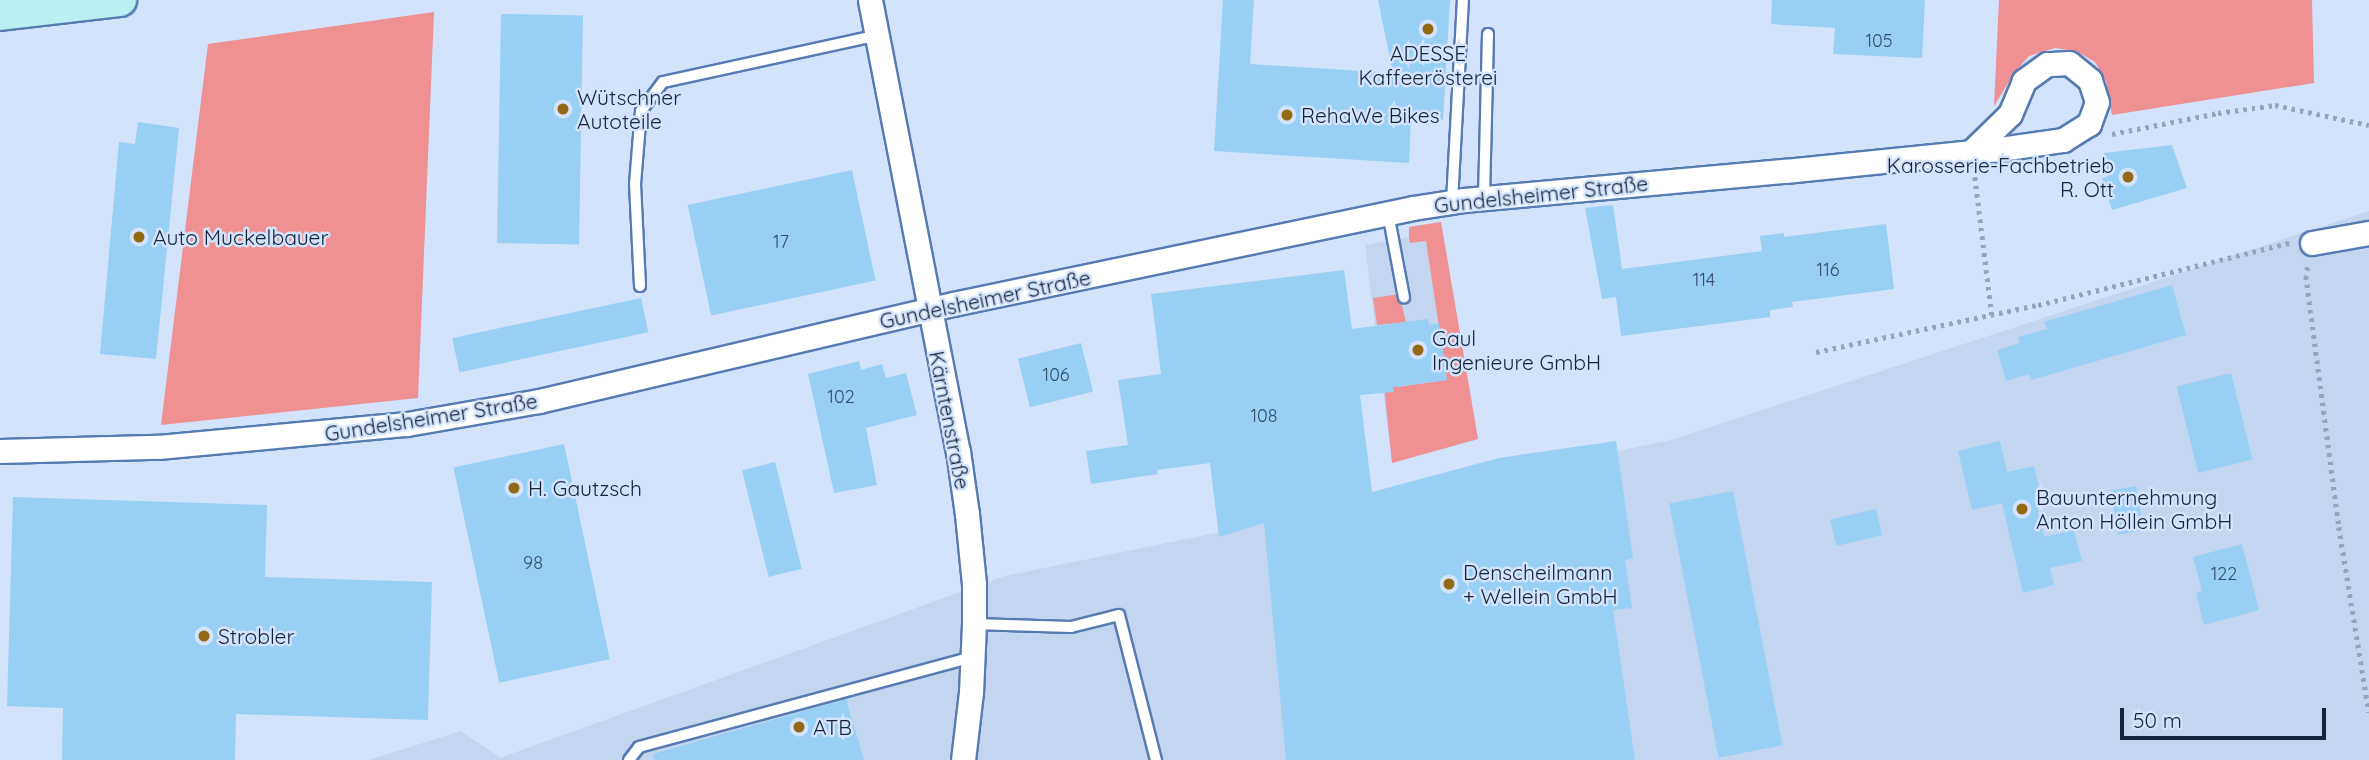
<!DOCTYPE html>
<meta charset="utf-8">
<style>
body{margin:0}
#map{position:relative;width:2369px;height:760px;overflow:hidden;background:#d3e3fc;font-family:Quicksand,sans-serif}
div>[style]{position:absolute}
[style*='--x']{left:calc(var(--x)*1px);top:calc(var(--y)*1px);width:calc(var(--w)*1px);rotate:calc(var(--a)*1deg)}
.built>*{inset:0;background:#c3d5ef}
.green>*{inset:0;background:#ef9093}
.building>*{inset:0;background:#97cff5;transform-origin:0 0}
.path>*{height:4.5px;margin-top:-2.25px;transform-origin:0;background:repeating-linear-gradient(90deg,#95a4bd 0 3.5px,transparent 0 8.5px)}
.roads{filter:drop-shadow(2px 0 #567bb3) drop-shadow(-2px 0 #567bb3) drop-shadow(0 2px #567bb3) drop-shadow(0 -2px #567bb3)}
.lane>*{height:10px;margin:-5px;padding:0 5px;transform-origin:5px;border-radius:5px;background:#fff}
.street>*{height:23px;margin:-11.5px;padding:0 11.5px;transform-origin:11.5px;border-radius:11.5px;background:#fff}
.secondary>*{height:32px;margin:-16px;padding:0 16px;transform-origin:16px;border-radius:16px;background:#bbf0f2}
.dots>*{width:19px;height:19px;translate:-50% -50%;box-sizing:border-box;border:4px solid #d3e3fc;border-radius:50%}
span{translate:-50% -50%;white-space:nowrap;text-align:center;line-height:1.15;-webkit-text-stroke:5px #d3e3fc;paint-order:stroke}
.number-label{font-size:18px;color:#364f6a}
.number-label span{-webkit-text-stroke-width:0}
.poi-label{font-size:21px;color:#15243b}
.left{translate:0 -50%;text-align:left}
.right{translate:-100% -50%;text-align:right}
.street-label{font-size:21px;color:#15243b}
.scale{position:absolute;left:2120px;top:708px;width:206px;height:32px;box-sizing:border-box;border:4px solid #15243b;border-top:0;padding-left:9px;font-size:21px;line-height:24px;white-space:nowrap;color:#15243b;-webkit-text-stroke:5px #d3e3fc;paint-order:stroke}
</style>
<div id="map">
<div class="built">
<div style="clip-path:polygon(2369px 211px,2369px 760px,369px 760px,461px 731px,500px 758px,1005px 576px,1671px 440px)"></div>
<div style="clip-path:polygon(1441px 222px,1478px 439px,1392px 463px,1365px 245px,1409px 237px,1409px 227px)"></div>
</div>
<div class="green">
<div style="clip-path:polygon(1999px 0,2312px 0,2314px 83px,2112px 115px,2106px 81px,2095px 62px,2076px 51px,2055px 48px,2029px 56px,2015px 72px,1994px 106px)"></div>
<div style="clip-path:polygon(434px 12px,418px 398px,161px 425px,208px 44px)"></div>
<div style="clip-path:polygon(1441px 222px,1478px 439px,1392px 463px,1380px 347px,1392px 345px,1398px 387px,1447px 380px,1426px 241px,1410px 243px,1409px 237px,1409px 227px)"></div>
<div style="clip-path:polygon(1399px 294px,1406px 322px,1377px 325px,1373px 298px)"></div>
</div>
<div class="building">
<div style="clip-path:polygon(1223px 0,1254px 0,1250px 64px,1393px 73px,1378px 0,1450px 0,1443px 120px,1411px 118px,1409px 163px,1214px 151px)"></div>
<div style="clip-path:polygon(1772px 0,1925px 0,1922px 58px,1833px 54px,1835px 28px,1771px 24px)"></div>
<div style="left:501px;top:14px;width:82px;height:229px;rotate:1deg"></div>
<div style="clip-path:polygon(138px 122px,179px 128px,156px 359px,100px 354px,119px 142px,135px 144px)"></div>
<div style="clip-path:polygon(2172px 145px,2187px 188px,2112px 210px,2102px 178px,2107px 177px,2104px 153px)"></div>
<div style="left:852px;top:170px;width:113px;height:168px;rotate:78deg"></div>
<div style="clip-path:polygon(1613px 205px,1622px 269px,1762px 251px,1760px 236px,1784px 233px,1784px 237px,1886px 224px,1894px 289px,1792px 302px,1793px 307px,1770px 310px,1770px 317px,1621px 336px,1616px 297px,1602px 299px,1585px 208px)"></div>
<div style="clip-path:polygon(1344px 270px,1352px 329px,1428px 319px,1429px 325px,1439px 323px,1447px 380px,1393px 387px,1394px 392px,1360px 395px,1372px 492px,1499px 458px,1616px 441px,1633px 558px,1625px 560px,1632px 608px,1613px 610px,1635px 760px,1286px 760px,1264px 523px,1219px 537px,1210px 463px,1157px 470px,1158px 474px,1091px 484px,1086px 451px,1128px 445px,1118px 380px,1161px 374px,1151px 294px)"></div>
<div style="clip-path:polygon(2172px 285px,2186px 335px,2031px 380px,2029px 374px,2006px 381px,1997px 350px,2020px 343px,2018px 337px,2047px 329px,2044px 322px)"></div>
<div style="left:641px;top:298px;width:35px;height:193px;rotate:78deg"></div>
<div style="left:1081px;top:343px;width:50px;height:65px;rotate:76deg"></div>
<div style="clip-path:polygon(859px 361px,861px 370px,882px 364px,886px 378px,906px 373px,917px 415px,866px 428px,877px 485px,834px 493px,808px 374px)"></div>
<div style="left:2231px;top:373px;width:89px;height:56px;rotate:76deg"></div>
<div style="clip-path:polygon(2000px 441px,2007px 472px,2034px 466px,2041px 495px,2035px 496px,2044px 537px,2074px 530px,2082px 561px,2050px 568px,2054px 585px,2023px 593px,2002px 503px,1972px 510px,1958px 451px)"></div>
<div style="left:564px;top:444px;width:220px;height:113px;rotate:78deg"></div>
<div style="left:775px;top:462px;width:110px;height:34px;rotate:76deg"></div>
<div style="left:2136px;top:486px;width:45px;height:26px;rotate:80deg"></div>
<div style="left:1733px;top:491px;width:259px;height:65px;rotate:79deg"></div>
<div style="clip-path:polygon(13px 497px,267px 505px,265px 577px,432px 582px,428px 720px,236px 714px,235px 760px,62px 760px,63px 708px,7px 706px)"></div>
<div style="left:1876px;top:509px;width:27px;height:47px;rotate:77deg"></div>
<div style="clip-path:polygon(2242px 544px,2259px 610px,2204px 625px,2196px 593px,2202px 591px,2193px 557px)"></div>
<div style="clip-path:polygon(846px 699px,864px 760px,654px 760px,653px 754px)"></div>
</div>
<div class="path">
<div style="--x:2112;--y:134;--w:108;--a:-11.2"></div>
<div style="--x:2218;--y:113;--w:58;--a:-8"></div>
<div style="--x:2275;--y:105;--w:96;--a:12"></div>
<div style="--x:1975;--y:177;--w:139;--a:83"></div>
<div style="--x:2308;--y:267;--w:9;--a:103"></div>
<div style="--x:2306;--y:276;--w:253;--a:82.5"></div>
<div style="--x:2339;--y:527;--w:188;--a:80.8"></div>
<div style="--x:1816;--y:352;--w:227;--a:-12"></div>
<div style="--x:2038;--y:305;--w:259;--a:-13.9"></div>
</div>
<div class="roads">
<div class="lane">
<div style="--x:1484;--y:198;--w:164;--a:-88.6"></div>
<div style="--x:1452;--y:202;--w:202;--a:-86.9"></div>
<div style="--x:1388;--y:213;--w:86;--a:79.3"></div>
<div style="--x:640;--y:286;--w:102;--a:-92.8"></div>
<div style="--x:635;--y:184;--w:73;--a:-85.3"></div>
<div style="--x:641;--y:111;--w:36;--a:-53"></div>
<div style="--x:663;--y:82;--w:220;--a:-12.3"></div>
<div style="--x:974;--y:624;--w:97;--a:1.8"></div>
<div style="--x:1071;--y:627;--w:49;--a:-14"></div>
<div style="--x:1119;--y:615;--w:150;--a:75.7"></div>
<div style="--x:629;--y:760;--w:16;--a:-52"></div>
<div style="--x:639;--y:747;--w:346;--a:-15.1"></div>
</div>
<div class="street">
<div style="--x:870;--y:0;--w:460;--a:79"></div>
<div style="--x:958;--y:451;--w:64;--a:81.9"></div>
<div style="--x:967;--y:514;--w:70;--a:84.3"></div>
<div style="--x:974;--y:584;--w:40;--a:90"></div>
<div style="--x:974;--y:624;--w:68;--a:92.5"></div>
<div style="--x:971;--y:692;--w:68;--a:96.7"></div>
<div style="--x:2312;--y:243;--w:58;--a:-10"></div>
<div style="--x:0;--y:451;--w:158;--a:-1.5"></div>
<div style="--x:158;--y:447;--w:250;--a:-5.3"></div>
<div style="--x:407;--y:424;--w:134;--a:-9.9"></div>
<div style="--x:539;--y:401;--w:425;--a:-13.2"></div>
<div style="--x:953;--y:304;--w:470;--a:-11.8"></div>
<div style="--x:1413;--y:208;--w:52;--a:-8.9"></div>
<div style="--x:1464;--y:200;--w:322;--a:-5.2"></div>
<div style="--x:1785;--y:171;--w:216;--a:-5.8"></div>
<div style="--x:2000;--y:149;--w:64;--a:-8.1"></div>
<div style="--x:2063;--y:140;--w:31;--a:-32"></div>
<div style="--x:2089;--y:124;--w:23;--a:-70"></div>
<div style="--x:2097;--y:102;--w:23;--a:-108"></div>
<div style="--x:2090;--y:80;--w:27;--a:-141"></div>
<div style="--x:2069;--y:63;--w:22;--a:177"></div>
<div style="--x:2047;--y:64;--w:29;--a:144"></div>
<div style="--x:2024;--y:81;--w:36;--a:113"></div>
<div style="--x:2010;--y:114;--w:53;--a:135.8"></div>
</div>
<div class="secondary">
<div style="--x:0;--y:14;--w:121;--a:-6.7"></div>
</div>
</div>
<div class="dots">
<div style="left:1428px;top:29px;background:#946914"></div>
<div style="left:563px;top:109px;background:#946914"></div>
<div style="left:1287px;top:115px;background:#946914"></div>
<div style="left:2128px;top:177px;background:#946914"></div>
<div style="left:139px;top:237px;background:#946914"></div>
<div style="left:1418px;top:350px;background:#946914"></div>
<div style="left:514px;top:488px;background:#946914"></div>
<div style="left:2022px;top:509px;background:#946914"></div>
<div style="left:1449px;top:584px;background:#946914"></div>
<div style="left:204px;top:636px;background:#946914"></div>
<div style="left:799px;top:727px;background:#946914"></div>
</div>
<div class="number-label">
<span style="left:1879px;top:41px">105</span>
<span style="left:781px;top:242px">17</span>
<span style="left:1828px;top:270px">116</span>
<span style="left:1704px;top:280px">114</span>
<span style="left:1056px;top:375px">106</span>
<span style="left:841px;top:397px">102</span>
<span style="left:1264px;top:416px">108</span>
<span style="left:533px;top:563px">98</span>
<span style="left:2224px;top:574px">122</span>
</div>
<div class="poi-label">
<span style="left:1428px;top:65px">ADESSE<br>Kaffeerösterei</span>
<span class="left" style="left:577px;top:109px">Wütschner<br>Autoteile</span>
<span class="left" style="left:1301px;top:115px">RehaWe Bikes</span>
<span class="right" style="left:2114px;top:177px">Karosserie-Fachbetrieb<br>R. Ott</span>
<span class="left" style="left:153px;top:237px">Auto Muckelbauer</span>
<span class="left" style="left:1432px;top:350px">Gaul<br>Ingenieure GmbH</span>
<span class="left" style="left:528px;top:488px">H. Gautzsch</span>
<span class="left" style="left:2036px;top:509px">Bauunternehmung<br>Anton Höllein GmbH</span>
<span class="left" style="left:1463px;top:584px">Denscheilmann<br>+ Wellein GmbH</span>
<span class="left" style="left:218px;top:636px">Strobler</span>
<span class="left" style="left:813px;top:727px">ATB</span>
</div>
<div class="street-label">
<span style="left:1541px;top:194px;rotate:-6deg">Gundelsheimer Straße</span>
<span style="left:985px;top:299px;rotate:-12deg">Gundelsheimer Straße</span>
<span style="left:431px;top:417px;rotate:-9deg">Gundelsheimer Straße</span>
<span style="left:950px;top:420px;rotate:79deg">Kärntenstraße</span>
</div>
<div class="scale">50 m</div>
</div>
